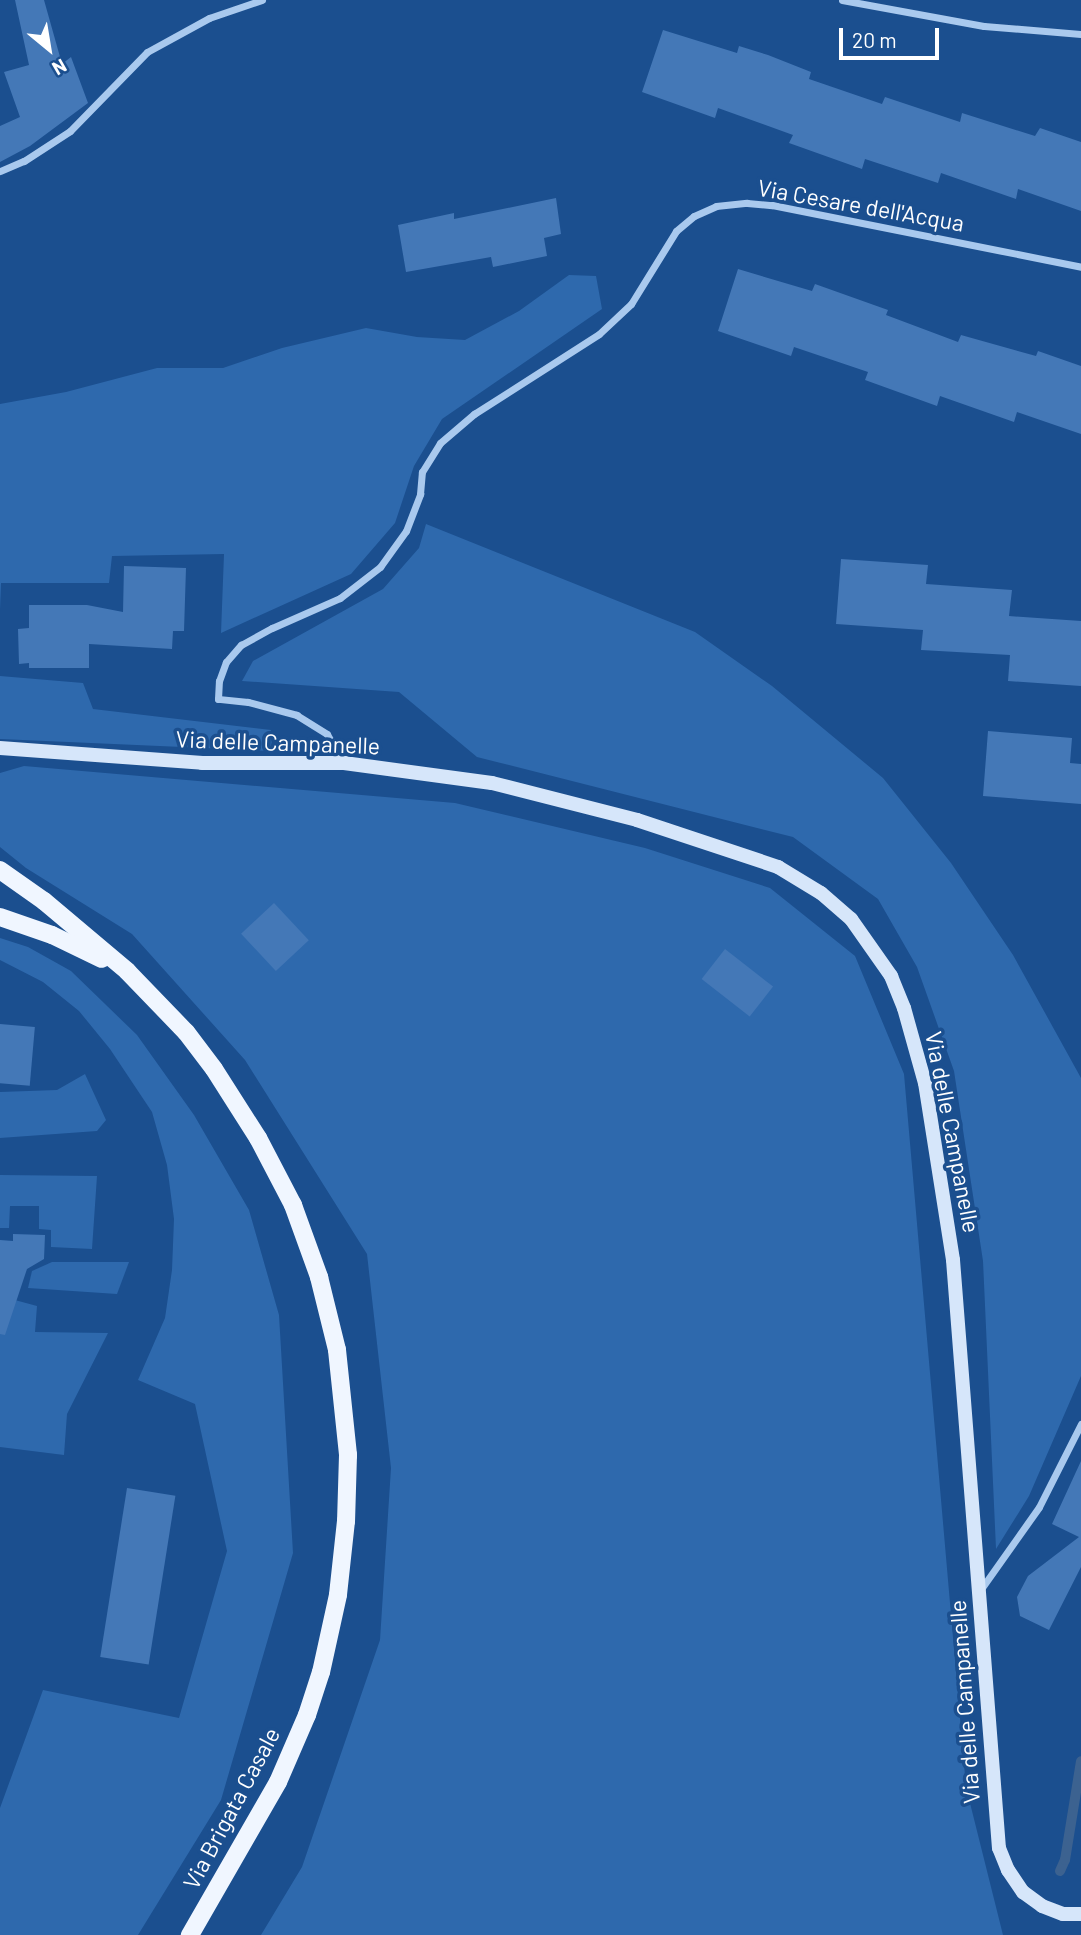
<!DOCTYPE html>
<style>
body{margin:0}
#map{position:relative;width:1081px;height:1935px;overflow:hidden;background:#1b4f8f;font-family:Barlow,sans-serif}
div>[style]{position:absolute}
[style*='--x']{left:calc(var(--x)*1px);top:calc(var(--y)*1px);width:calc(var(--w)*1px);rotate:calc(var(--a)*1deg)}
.green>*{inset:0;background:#2e69ad}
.stream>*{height:10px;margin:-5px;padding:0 5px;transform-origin:5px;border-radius:5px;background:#3c6290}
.building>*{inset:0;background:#4478b7;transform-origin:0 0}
.street>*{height:7px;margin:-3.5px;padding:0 3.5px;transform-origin:3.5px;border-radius:3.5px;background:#a9c9ee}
.secondary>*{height:14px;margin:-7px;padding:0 7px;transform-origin:7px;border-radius:7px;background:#d6e6fa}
.primary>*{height:18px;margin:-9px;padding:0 9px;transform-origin:9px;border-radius:9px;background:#f0f6ff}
span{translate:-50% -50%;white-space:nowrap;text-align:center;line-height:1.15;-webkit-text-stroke:7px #1b4f8f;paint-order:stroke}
.street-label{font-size:23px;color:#fff}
.north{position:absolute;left:14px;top:14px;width:70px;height:70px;-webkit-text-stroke:5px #1b4f8f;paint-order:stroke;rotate:150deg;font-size:19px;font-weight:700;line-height:28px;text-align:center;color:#fff}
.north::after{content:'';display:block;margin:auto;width:24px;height:32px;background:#fff;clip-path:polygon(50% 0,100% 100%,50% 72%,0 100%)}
.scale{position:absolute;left:839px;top:28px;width:100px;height:32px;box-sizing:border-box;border:4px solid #fff;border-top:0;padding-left:9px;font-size:21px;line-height:24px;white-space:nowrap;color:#fff;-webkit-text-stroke:5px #1b4f8f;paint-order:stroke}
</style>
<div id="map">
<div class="green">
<div style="clip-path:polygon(569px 275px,596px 276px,602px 309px,442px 419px,414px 466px,395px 523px,351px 574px,221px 633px,224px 554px,112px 556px,109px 583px,1px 583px,0 610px,0 404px,66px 392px,157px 368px,223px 368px,282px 348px,366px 328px,417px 337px,465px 340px,519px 311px)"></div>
<div style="clip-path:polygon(426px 524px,695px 632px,772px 686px,883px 778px,951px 863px,1013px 955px,1081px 1078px,1081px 1376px,1029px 1496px,996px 1549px,983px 1261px,954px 1071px,917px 967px,878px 899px,793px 837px,477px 757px,399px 692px,242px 681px,253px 661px,383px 589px,419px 548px)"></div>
<div style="clip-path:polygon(0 676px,83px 683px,93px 709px,271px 730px,272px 751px,0 739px)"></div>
<div style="clip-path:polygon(24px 766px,455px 803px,645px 848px,770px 888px,855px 956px,904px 1074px,966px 1787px,1003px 1935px,261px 1935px,302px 1867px,380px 1640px,391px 1468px,367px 1254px,245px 1060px,132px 934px,26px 868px,0 847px,0 773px)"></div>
<div style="clip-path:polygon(0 938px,28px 947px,71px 971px,137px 1035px,194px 1115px,249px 1210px,279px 1315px,293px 1553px,221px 1800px,138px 1935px,0 1935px,0 1808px,43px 1690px,179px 1718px,227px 1551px,195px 1404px,138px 1380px,165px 1318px,172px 1270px,174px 1219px,167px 1165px,152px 1112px,110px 1049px,79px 1011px,43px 982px,0 960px)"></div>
<div style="clip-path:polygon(85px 1074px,106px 1120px,97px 1131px,0 1138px,0 1092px,57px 1090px)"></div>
<div style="clip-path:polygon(0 1175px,97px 1176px,92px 1249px,51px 1247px,51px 1230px,39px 1229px,39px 1206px,10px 1206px,9px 1228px,0 1228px)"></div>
<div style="clip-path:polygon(52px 1262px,129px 1262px,117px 1294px,28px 1288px,32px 1271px)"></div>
<div style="clip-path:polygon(0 1296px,37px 1306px,35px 1332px,108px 1333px,67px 1414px,64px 1455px,0 1447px)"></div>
</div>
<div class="stream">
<div style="--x:1060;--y:1871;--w:12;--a:-66"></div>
<div style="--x:1065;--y:1860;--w:100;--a:-80.8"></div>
</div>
<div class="building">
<div style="clip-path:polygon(15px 0,44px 0,62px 64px,71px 57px,88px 103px,30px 146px,0 162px,0 126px,20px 117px,4px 72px,29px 65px)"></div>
<div style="clip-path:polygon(663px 30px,737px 53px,739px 46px,768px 55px,811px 72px,809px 79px,882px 104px,885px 97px,960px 122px,962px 113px,1035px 136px,1040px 128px,1081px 142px,1081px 211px,1018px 189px,1016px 199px,941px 173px,938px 183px,865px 159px,862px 169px,789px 143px,793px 135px,718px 108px,715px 118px,642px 92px)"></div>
<div style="clip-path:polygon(556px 198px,561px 234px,544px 238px,547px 256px,493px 267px,491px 257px,406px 272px,398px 225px,454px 213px,454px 219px)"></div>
<div style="clip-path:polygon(738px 269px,812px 291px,815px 284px,888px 310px,886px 315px,958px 342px,961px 335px,1036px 356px,1038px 351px,1081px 366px,1081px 434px,1017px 412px,1014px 422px,940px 396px,937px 406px,865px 380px,868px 372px,794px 347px,791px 356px,718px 331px)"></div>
<div style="clip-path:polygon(841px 559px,928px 565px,926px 584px,1012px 590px,1009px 616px,1081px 621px,1081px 686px,1008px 681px,1010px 655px,921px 650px,923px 630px,836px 624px)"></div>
<div style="clip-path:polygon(124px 566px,186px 568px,184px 631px,173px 631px,172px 649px,89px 644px,89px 668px,29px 668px,29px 663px,19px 664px,18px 629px,29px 628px,29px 605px,87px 605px,123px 612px)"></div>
<div style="clip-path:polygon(988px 731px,1072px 738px,1070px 763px,1081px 764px,1081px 804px,983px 796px)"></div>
<div style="left:274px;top:903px;width:51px;height:45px;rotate:47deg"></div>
<div style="left:725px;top:949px;width:61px;height:38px;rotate:38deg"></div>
<div style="left:0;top:1024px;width:35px;height:59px;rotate:5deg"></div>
<div style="clip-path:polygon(13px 1234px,45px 1235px,44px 1259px,27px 1269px,5px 1335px,0 1334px,0 1240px,13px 1241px)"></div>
<div style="clip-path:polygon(1081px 1461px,1081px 1567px,1049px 1630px,1020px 1616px,1017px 1597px,1028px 1576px,1079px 1537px,1052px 1524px)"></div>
<div style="left:127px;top:1488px;width:49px;height:171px;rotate:9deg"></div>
</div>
<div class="street">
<div style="--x:842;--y:0;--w:144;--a:10.4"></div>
<div style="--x:984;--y:26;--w:97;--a:4.7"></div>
<div style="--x:0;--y:171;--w:26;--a:-23"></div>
<div style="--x:24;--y:161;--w:55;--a:-33.1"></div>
<div style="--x:70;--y:131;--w:110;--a:-45.7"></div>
<div style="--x:147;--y:52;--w:71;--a:-28.7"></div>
<div style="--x:209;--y:18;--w:56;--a:-18.8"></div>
<div style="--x:343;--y:762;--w:32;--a:-120"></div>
<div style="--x:327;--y:734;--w:36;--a:-148"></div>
<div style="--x:297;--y:715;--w:51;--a:-165.1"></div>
<div style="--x:248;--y:702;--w:30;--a:-174"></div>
<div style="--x:218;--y:699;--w:18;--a:-87"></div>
<div style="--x:219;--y:681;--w:20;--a:-70"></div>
<div style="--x:226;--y:662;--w:23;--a:-49"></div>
<div style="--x:241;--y:645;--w:35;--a:-29"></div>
<div style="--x:272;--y:628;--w:74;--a:-23.8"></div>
<div style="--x:340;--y:598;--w:51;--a:-37.8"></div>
<div style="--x:380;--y:567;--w:44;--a:-54.2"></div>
<div style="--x:406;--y:531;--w:40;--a:-69"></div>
<div style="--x:420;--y:494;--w:22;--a:-85"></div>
<div style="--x:422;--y:472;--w:34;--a:-58"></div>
<div style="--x:440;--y:443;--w:45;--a:-40.5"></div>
<div style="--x:474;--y:414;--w:148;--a:-32.6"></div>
<div style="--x:599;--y:334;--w:44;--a:-43.2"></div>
<div style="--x:631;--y:304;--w:86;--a:-58.3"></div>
<div style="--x:676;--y:231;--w:23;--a:-40"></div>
<div style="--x:694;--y:216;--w:24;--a:-24"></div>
<div style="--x:716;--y:206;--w:31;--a:-6"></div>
<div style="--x:747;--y:203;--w:25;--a:5"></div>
<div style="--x:772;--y:205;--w:315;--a:11.3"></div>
<div style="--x:981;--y:1589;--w:100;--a:-54.7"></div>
<div style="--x:1039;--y:1507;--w:93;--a:-63.2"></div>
</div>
<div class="secondary">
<div style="--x:0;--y:748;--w:203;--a:4.2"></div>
<div style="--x:202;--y:763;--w:142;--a:0"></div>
<div style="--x:344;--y:763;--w:149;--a:7.7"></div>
<div style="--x:492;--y:783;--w:150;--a:14.3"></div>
<div style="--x:637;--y:820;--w:149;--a:18.4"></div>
<div style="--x:778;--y:867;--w:50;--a:31.2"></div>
<div style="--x:821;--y:893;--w:40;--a:41"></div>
<div style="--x:851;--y:919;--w:70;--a:54.9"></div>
<div style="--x:891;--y:976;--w:35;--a:68"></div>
<div style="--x:904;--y:1008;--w:78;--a:74.4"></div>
<div style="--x:925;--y:1083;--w:179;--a:81"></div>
<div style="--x:953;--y:1260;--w:590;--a:85.53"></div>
<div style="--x:999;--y:1848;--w:24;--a:68"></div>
<div style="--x:1008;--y:1870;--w:27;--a:56"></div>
<div style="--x:1023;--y:1892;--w:24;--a:36"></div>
<div style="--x:1042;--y:1906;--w:22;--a:21"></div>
<div style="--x:1063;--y:1914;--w:18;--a:0"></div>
</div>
<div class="primary">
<div style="--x:0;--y:870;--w:54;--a:35.2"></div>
<div style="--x:44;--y:901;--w:109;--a:40.1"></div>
<div style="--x:127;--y:971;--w:85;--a:46"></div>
<div style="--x:186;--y:1032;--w:46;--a:52.9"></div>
<div style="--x:214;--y:1069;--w:82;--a:57.5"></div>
<div style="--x:258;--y:1138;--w:76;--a:62.4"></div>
<div style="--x:293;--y:1205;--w:77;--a:70.1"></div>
<div style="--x:319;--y:1277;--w:75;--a:76.1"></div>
<div style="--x:337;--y:1350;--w:106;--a:84"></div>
<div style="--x:348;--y:1455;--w:66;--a:91.7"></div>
<div style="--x:346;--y:1521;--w:74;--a:96.2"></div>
<div style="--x:338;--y:1595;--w:79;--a:102.4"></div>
<div style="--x:321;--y:1672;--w:45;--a:108"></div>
<div style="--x:307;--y:1715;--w:73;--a:113.4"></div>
<div style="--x:278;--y:1782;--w:177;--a:119.9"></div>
<div style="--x:0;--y:917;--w:55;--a:19.1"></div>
<div style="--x:52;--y:935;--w:55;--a:25.6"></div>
</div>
<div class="street-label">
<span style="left:861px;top:205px;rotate:10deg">Via Cesare dell'Acqua</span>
<span style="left:278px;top:742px;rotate:2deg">Via delle Campanelle</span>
<span style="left:953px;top:1132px;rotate:79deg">Via delle Campanelle</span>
<span style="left:964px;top:1702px;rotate:-94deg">Via delle Campanelle</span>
<span style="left:231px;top:1808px;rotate:-62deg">Via Brigata Casale</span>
</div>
<div class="north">N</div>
<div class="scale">20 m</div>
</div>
